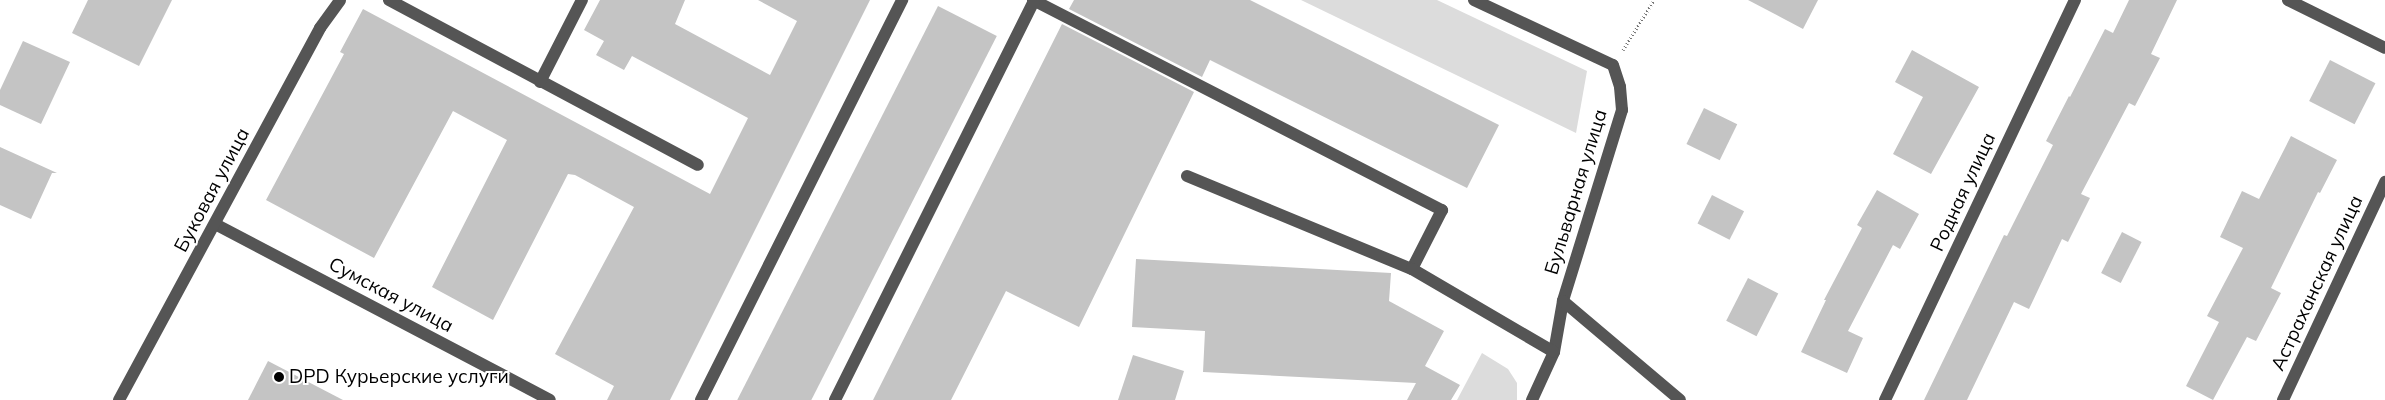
<!DOCTYPE html>
<meta charset="utf-8">
<style>
body{margin:0}
#map{position:relative;width:2385px;height:400px;overflow:hidden;background:#fff;font-family:Mulish,sans-serif}
div>[style]{position:absolute}
[style*='--x']{left:calc(var(--x)*1px);top:calc(var(--y)*1px);width:calc(var(--w)*1px);rotate:calc(var(--a)*1deg)}
.green>*{inset:0;background:#dcdcdc}
.building>*{inset:0;background:#c4c4c4;transform-origin:0 0}
.path>*{height:3px;margin-top:-1.5px;transform-origin:0;background:repeating-linear-gradient(90deg,#777 0 1px,transparent 0 3.5px)}
.minor>*{height:12px;margin:-6px;padding:0 6px;transform-origin:6px;border-radius:6px;background:#555}
.dots>*{width:14px;height:14px;translate:-50% -50%;box-sizing:border-box;border:2px solid #fff;border-radius:50%}
span{translate:-50% -50%;white-space:nowrap;text-align:center;line-height:1.15;-webkit-text-stroke:4px #fff;paint-order:stroke}
.street-label{font-size:19px;color:#000}
.poi-label{font-size:19px;color:#000}
.left{translate:0 -50%;text-align:left}
</style>
<div id="map">
<div class="green">
<div style="clip-path:polygon(1301px 0,1437px 0,1587px 71px,1576px 133px)"></div>
<div style="clip-path:polygon(1482px 353px,1508px 369px,1517px 383px,1517px 400px,1457px 400px)"></div>
</div>
<div class="building">
<div style="clip-path:polygon(88px 0,172px 0,139px 66px,72px 33px)"></div>
<div style="clip-path:polygon(600px 0,685px 0,675px 24px,770px 75px,797px 21px,758px 0,870px 0,670px 400px,607px 400px,614px 386px,555px 354px,634px 207px,575px 175px,568px 174px,493px 320px,432px 287px,507px 140px,453px 111px,374px 258px,266px 200px,344px 54px,340px 52px,363px 9px,710px 194px,748px 118px,632px 56px,624px 70px,596px 55px,604px 41px,584px 30px)"></div>
<div style="clip-path:polygon(1074px 0,1250px 0,1499px 125px,1467px 188px,1210px 60px,1202px 77px,1069px 9px)"></div>
<div style="clip-path:polygon(1748px 0,1818px 0,1803px 29px)"></div>
<div style="clip-path:polygon(2129px 0,2177px 0,2151px 54px,2160px 58px,2135px 106px,2129px 103px,2081px 194px,2090px 198px,2068px 242px,2062px 239px,2029px 309px,2014px 302px,1967px 400px,1924px 400px,2004px 235px,2007px 236px,2053px 145px,2046px 141px,2069px 96px,2070px 97px,2105px 29px,2113px 33px)"></div>
<div style="left:938px;top:6px;width:66px;height:442px;rotate:27deg"></div>
<div style="clip-path:polygon(1062px 24px,1194px 92px,1079px 327px,1006px 291px,951px 400px,873px 400px)"></div>
<div style="clip-path:polygon(23px 41px,70px 62px,41px 124px,0 105px,0 90px)"></div>
<div style="clip-path:polygon(1912px 50px,1979px 87px,1931px 174px,1893px 154px,1923px 97px,1895px 82px)"></div>
<div style="left:2330px;top:60px;width:51px;height:46px;rotate:27deg"></div>
<div style="left:1704px;top:108px;width:37px;height:40px;rotate:26deg"></div>
<div style="clip-path:polygon(2291px 136px,2337px 160px,2320px 193px,2318px 192px,2271px 288px,2281px 293px,2256px 341px,2247px 337px,2213px 400px,2186px 386px,2219px 322px,2207px 316px,2243px 248px,2220px 237px,2242px 191px,2259px 199px)"></div>
<div style="clip-path:polygon(0 147px,57px 173px,52px 173px,31px 219px,0 205px)"></div>
<div style="clip-path:polygon(1877px 190px,1919px 214px,1900px 249px,1893px 245px,1848px 331px,1863px 338px,1847px 373px,1801px 352px,1826px 300px,1824px 300px,1862px 228px,1857px 225px)"></div>
<div style="left:1712px;top:195px;width:36px;height:32px;rotate:27deg"></div>
<div style="left:2122px;top:232px;width:22px;height:46px;rotate:27deg"></div>
<div style="clip-path:polygon(1136px 259px,1391px 273px,1389px 301px,1444px 331px,1425px 366px,1460px 385px,1451px 400px,1407px 400px,1416px 383px,1203px 372px,1205px 331px,1132px 327px)"></div>
<div style="left:1748px;top:278px;width:34px;height:48px;rotate:27deg"></div>
<div style="clip-path:polygon(1133px 355px,1184px 371px,1175px 400px,1118px 400px)"></div>
<div style="clip-path:polygon(268px 361px,343px 400px,248px 400px)"></div>
</div>
<div class="path">
<div style="--x:1623;--y:50;--w:59;--a:-58.2"></div>
</div>
<div class="minor">
<div style="--x:389;--y:0;--w:350;--a:28.1"></div>
<div style="--x:1033;--y:0;--w:460;--a:27.2"></div>
<div style="--x:1442;--y:210;--w:66;--a:117"></div>
<div style="--x:1474;--y:0;--w:153;--a:25.1"></div>
<div style="--x:1613;--y:65;--w:23;--a:72"></div>
<div style="--x:1620;--y:87;--w:23;--a:85"></div>
<div style="--x:1622;--y:110;--w:200;--a:107.2"></div>
<div style="--x:1563;--y:301;--w:52;--a:100"></div>
<div style="--x:1554;--y:352;--w:53;--a:114.6"></div>
<div style="--x:2288;--y:0;--w:108;--a:26.3"></div>
<div style="--x:540;--y:82;--w:92;--a:-62.9"></div>
<div style="--x:1187;--y:176;--w:243;--a:22.5"></div>
<div style="--x:1412;--y:269;--w:164;--a:30.3"></div>
<div style="--x:215;--y:224;--w:378;--a:27.7"></div>
<div style="--x:1563;--y:301;--w:153;--a:40.2"></div>
<div style="--x:119;--y:400;--w:423;--a:-61.6"></div>
<div style="--x:320;--y:28;--w:34;--a:-54"></div>
<div style="--x:701;--y:400;--w:448;--a:-63.3"></div>
<div style="--x:835;--y:400;--w:446;--a:-63.5"></div>
<div style="--x:1885;--y:400;--w:443;--a:-64.6"></div>
<div style="--x:2283;--y:400;--w:241;--a:-64.9"></div>
</div>
<div class="dots">
<div style="left:279px;top:377px;background:#000"></div>
</div>
<div class="street-label">
<span style="left:212px;top:190px;rotate:-62deg">Буковая улица</span>
<span style="left:1576px;top:192px;rotate:-73deg">Бульварная улица</span>
<span style="left:1963px;top:192px;rotate:-65deg">Родная улица</span>
<span style="left:2317px;top:283px;rotate:-65deg">Астраханская улица</span>
<span style="left:391px;top:295px;rotate:28deg">Сумская улица</span>
</div>
<div class="poi-label">
<span class="left" style="left:289px;top:377px">DPD Курьерские услуги</span>
</div>
</div>
